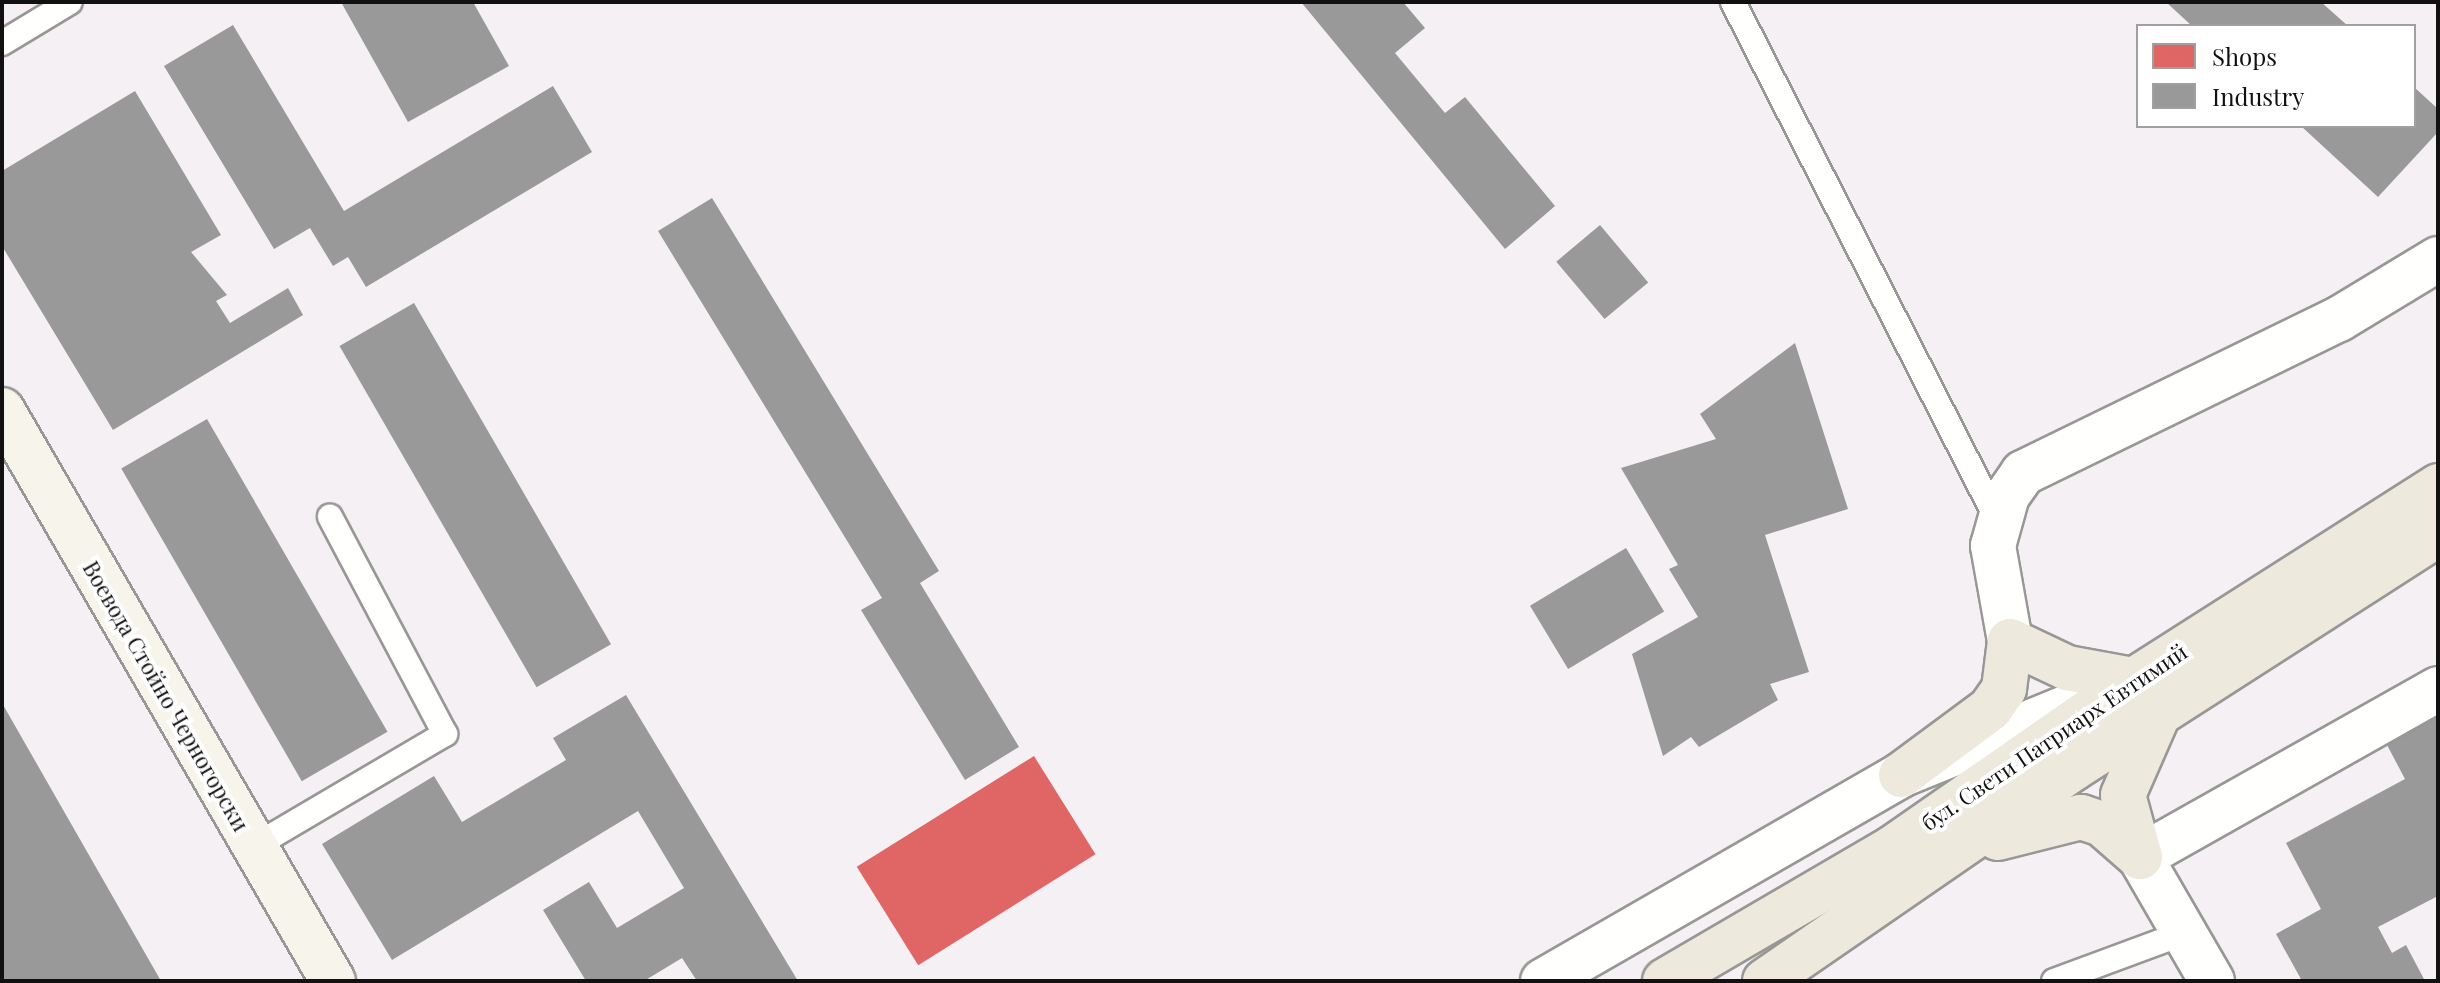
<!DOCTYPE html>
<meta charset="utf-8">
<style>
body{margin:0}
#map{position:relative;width:2440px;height:983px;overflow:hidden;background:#fdfcf7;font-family:"Playfair Display",serif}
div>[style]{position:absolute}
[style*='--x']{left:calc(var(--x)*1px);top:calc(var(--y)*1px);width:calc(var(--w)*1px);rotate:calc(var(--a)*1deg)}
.industrial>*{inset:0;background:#f5f0f3}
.shops>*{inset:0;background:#e06666;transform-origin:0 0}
.industry>*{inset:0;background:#999;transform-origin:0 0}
.roads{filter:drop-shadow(2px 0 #979795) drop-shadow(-2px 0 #979795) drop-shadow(0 2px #979795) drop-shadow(0 -2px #979795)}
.lane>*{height:24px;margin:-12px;padding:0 12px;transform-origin:12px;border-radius:12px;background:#fffffe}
.street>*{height:44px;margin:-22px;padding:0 22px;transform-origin:22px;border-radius:22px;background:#fffffe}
.secondary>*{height:44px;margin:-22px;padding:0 22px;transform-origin:22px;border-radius:22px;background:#f6f4eb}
.primary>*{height:44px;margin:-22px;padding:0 22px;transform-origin:22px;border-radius:22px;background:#ede9dc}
span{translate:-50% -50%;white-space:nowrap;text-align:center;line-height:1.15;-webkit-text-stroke:8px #fff;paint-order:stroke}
.street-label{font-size:22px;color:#111}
.frame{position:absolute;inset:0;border:4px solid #111;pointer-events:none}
.legend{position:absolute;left:2136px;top:24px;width:280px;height:104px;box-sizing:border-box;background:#fff;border:2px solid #a0a0a0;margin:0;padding:10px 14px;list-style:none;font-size:24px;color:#111}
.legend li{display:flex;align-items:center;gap:16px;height:40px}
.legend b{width:40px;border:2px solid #a0a0a0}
</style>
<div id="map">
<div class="industrial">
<div style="clip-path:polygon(evenodd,2px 2px,2438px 2px,2438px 981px,2px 981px,2px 2px,2138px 26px,2414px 26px,2414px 126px,2138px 126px,2138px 26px)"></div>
</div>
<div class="shops">
<div style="left:1034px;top:756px;width:116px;height:209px;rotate:58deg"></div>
</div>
<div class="industry">
<div style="clip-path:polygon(341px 2px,473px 2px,509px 66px,408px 122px)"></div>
<div style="clip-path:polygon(1301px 2px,1403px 2px,1425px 28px,1395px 53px,1445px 113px,1465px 97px,1555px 206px,1505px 249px)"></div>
<div style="clip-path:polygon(2166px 2px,2321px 2px,2348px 26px,2192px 26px)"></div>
<div style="clip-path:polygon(233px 25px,344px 211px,553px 86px,592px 152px,366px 287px,348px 257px,333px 266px,310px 228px,274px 249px,164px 66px)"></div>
<div style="clip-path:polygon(2414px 87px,2438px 109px,2438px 132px,2378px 197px,2301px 126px,2414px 126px)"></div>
<div style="clip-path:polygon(135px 91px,221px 235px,191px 252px,227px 295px,216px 301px,230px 323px,288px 288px,303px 315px,113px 430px,2px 246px,2px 171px)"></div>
<div style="clip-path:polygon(712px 198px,939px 571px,920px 583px,1019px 747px,965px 780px,861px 610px,882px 598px,658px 231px)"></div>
<div style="left:1600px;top:225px;width:75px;height:57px;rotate:50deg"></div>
<div style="left:414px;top:303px;width:394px;height:86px;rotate:60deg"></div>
<div style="clip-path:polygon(1795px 343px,1848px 509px,1765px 535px,1809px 672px,1770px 684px,1778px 700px,1699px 747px,1691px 737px,1663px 756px,1632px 654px,1698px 617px,1669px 569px,1678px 565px,1621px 468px,1716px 439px,1700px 414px)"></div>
<div style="left:207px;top:419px;width:361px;height:99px;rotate:60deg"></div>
<div style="left:1626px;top:548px;width:74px;height:112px;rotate:59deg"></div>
<div style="clip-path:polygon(626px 695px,798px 981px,697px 981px,682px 958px,644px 981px,586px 981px,543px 910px,589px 882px,617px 928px,684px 888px,638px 811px,392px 960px,322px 844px,434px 776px,462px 822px,566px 760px,553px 738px)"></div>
<div style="clip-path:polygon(2px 703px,161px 981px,2px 981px)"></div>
<div style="clip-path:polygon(2438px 715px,2438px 896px,2378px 927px,2392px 953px,2406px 945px,2425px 981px,2302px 981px,2276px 934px,2321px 909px,2286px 843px,2405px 779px,2386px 743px)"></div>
</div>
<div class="roads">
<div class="lane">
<div style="--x:1733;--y:2;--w:583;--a:62.95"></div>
<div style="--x:2;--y:43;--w:79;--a:-31.1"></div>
<div style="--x:253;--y:847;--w:223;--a:-30.5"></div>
<div style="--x:445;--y:734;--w:246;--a:-117.9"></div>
<div style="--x:2054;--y:981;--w:139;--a:-20.3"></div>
</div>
<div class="street">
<div style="--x:2010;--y:641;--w:97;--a:-100.1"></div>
<div style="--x:1993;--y:546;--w:52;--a:-74.4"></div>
<div style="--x:2007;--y:496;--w:28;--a:-55"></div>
<div style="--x:2023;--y:473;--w:352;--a:-26"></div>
<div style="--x:2339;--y:319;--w:116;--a:-31.2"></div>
<div style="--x:1543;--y:981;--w:413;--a:-29.9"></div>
<div style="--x:1901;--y:775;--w:209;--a:-22.2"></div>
<div style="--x:2212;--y:981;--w:143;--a:-120.1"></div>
<div style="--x:2140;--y:857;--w:342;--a:-29.4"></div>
</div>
<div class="secondary">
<div style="--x:2;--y:410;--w:660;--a:59.9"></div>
</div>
<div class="primary">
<div style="--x:1901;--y:775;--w:111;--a:-36.6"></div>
<div style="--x:1990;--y:709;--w:24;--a:-55"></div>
<div style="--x:2004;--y:689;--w:48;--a:-82.9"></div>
<div style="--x:2010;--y:641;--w:63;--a:25.3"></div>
<div style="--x:2067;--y:668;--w:68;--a:10.2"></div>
<div style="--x:1998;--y:838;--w:86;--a:-14.2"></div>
<div style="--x:2081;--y:817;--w:22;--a:18"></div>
<div style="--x:2102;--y:824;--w:50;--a:41"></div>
<div style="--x:2140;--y:857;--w:64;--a:-105.3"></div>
<div style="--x:2123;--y:795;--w:85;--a:-66.4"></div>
<div style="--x:1665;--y:981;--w:262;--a:-30.3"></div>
<div style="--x:1891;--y:849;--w:296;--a:-34.8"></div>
<div style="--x:2134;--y:680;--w:361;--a:-32.5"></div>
<div style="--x:1765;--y:981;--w:375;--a:-34.6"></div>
<div style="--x:2074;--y:768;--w:433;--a:-32.7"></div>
</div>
</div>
<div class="street-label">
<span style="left:166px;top:696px;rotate:60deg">Воевода Стойно Черногорски</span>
<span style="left:2054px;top:737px;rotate:-34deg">бул. Свети Патриарх Евтимий</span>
</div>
<div class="frame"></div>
<ul class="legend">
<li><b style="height:22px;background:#e06666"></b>Shops</li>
<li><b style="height:22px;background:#999"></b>Industry</li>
</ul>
</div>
